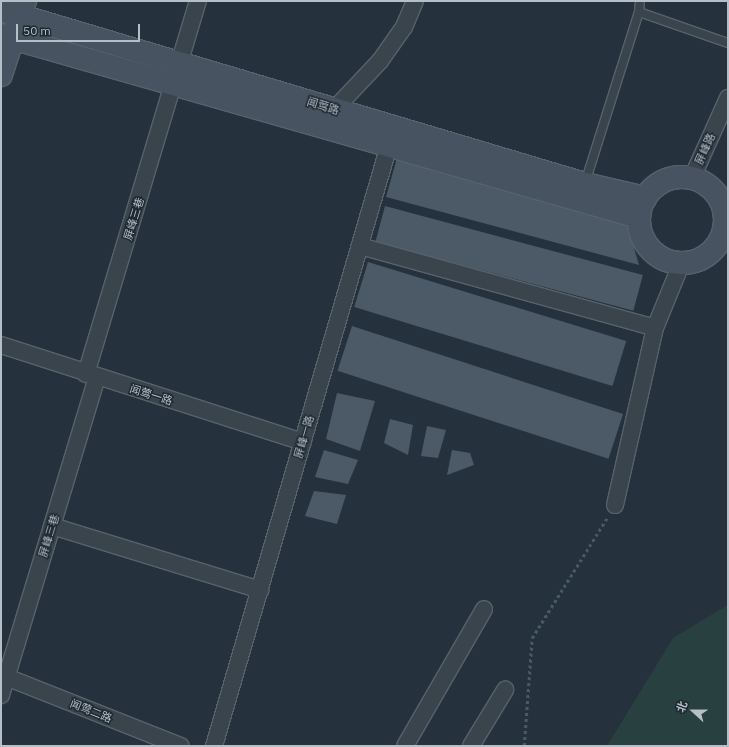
<!DOCTYPE html>
<meta charset="utf-8">
<style>
body{margin:0}
#map{position:relative;width:729px;height:747px;overflow:hidden;background:#25323d;font-family:"IBM Plex Sans","Noto Sans SC",sans-serif}
div>[style]{position:absolute}
[style*='--x']{left:calc(var(--x)*1px);top:calc(var(--y)*1px);width:calc(var(--w)*1px);rotate:calc(var(--a)*1deg)}
.green>*{inset:0;background:#28403f}
.building>*{inset:0;background:#4b5a66;transform-origin:0 0}
.path>*{height:2.5px;margin-top:-1.25px;transform-origin:0;background:repeating-linear-gradient(90deg,#475c5d 0 3px,transparent 0 6px)}
.roads{filter:drop-shadow(1px 0 #57626b) drop-shadow(-1px 0 #57626b) drop-shadow(0 1px #57626b) drop-shadow(0 -1px #57626b)}
.service>*{height:8px;margin:-4px;padding:0 4px;transform-origin:4px;border-radius:4px;background:#39444d}
.minor>*{height:16px;margin:-8px;padding:0 8px;transform-origin:8px;border-radius:8px;background:#39444d}
.secondary>*{height:22px;margin:-11px;padding:0 11px;transform-origin:11px;border-radius:11px;background:#475360}
.secondary>.ring{margin:-11px;padding:0;box-sizing:content-box;background:none;border:22px solid #475360;border-radius:50%}
span{translate:-50% -50%;white-space:nowrap;text-align:center;line-height:1.15;-webkit-text-stroke:3px #1e2932;paint-order:stroke}
.street-label{font-size:11px;color:#b5bfc8}
.frame{position:absolute;inset:0;border:2px solid #b5bfc8;pointer-events:none}
.north{position:absolute;left:673px;top:691px;width:40px;height:40px;-webkit-text-stroke:3px #1e2932;paint-order:stroke;rotate:291deg;font-size:11px;font-weight:700;line-height:16px;text-align:center;color:#b5bfc8}
.north::after{content:'';display:block;margin:auto;width:14px;height:18px;background:#b5bfc8;clip-path:polygon(50% 0,100% 100%,50% 72%,0 100%)}
.scale{position:absolute;left:16px;top:24px;width:124px;height:18px;box-sizing:border-box;border:2px solid #b5bfc8;border-top:0;padding-left:5px;font-size:12px;line-height:14px;white-space:nowrap;color:#b5bfc8;-webkit-text-stroke:3px #1e2932;paint-order:stroke}
</style>
<div id="map">
<div class="green">
<div style="clip-path:polygon(728px 605px,728px 746px,607px 746px,673px 638px)"></div>
</div>
<div class="building">
<div style="clip-path:polygon(397px 158px,627px 224px,639px 265px,386px 197px)"></div>
<div style="left:385px;top:206px;width:267px;height:37px;rotate:15deg"></div>
<div style="left:368px;top:262px;width:270px;height:47px;rotate:17deg"></div>
<div style="left:352px;top:326px;width:285px;height:47px;rotate:18deg"></div>
<div style="clip-path:polygon(337px 393px,375px 401px,360px 451px,326px 439px)"></div>
<div style="clip-path:polygon(390px 419px,413px 425px,408px 455px,384px 443px)"></div>
<div style="clip-path:polygon(427px 426px,446px 430px,438px 458px,421px 456px)"></div>
<div style="clip-path:polygon(324px 450px,358px 460px,348px 484px,315px 477px)"></div>
<div style="clip-path:polygon(452px 450px,470px 453px,474px 465px,447px 475px)"></div>
<div style="clip-path:polygon(314px 491px,346px 495px,337px 524px,305px 516px)"></div>
</div>
<div class="path">
<div style="--x:524;--y:746;--w:108;--a:-85.8"></div>
<div style="--x:532;--y:638;--w:142;--a:-58"></div>
</div>
<div class="roads">
<div class="service">
<div style="--x:639;--y:12;--w:11;--a:-85"></div>
<div style="--x:585;--y:183;--w:179;--a:-72.5"></div>
<div style="--x:639;--y:12;--w:94;--a:19.2"></div>
</div>
<div class="minor">
<div style="--x:328;--y:116;--w:76;--a:-46.6"></div>
<div style="--x:380;--y:61;--w:42;--a:-54.8"></div>
<div style="--x:404;--y:27;--w:28;--a:-67"></div>
<div style="--x:692;--y:178;--w:88;--a:-65.8"></div>
<div style="--x:360;--y:246;--w:306;--a:15.5"></div>
<div style="--x:1;--y:345;--w:317;--a:17.8"></div>
<div style="--x:86;--y:374;--w:389;--a:-73.3"></div>
<div style="--x:615;--y:505;--w:181;--a:-77.3"></div>
<div style="--x:655;--y:328;--w:71;--a:-67.8"></div>
<div style="--x:52;--y:526;--w:218;--a:17.1"></div>
<div style="--x:1;--y:675;--w:193;--a:21.6"></div>
<div style="--x:1;--y:695;--w:331;--a:-73.2"></div>
<div style="--x:214;--y:746;--w:636;--a:-73.76"></div>
<div style="--x:405;--y:746;--w:158;--a:-60"></div>
<div style="--x:471;--y:746;--w:66;--a:-58.7"></div>
</div>
<div class="secondary">
<div style="--x:1;--y:10;--w:609;--a:16.59"></div>
<div style="--x:585;--y:184;--w:62;--a:13.1"></div>
<div style="--x:1;--y:35;--w:663;--a:15.92"></div>
<div style="--x:1;--y:75;--w:78;--a:-72"></div>
<div class="ring" style="left:639px;top:177px;width:64px;height:64px"></div>
</div>
</div>
<div class="street-label">
<span style="left:323px;top:106px;rotate:17deg">闻莺路</span>
<span style="left:705px;top:149px;rotate:-66deg">屏峰路</span>
<span style="left:134px;top:219px;rotate:-73deg">屏峰三巷</span>
<span style="left:151px;top:395px;rotate:17deg">闻莺一路</span>
<span style="left:304px;top:437px;rotate:-74deg">屏峰一路</span>
<span style="left:49px;top:536px;rotate:-73deg">屏峰三巷</span>
<span style="left:91px;top:711px;rotate:22deg">闻莺二路</span>
</div>
<div class="frame"></div>
<div class="north">北</div>
<div class="scale">50 m</div>
</div>
